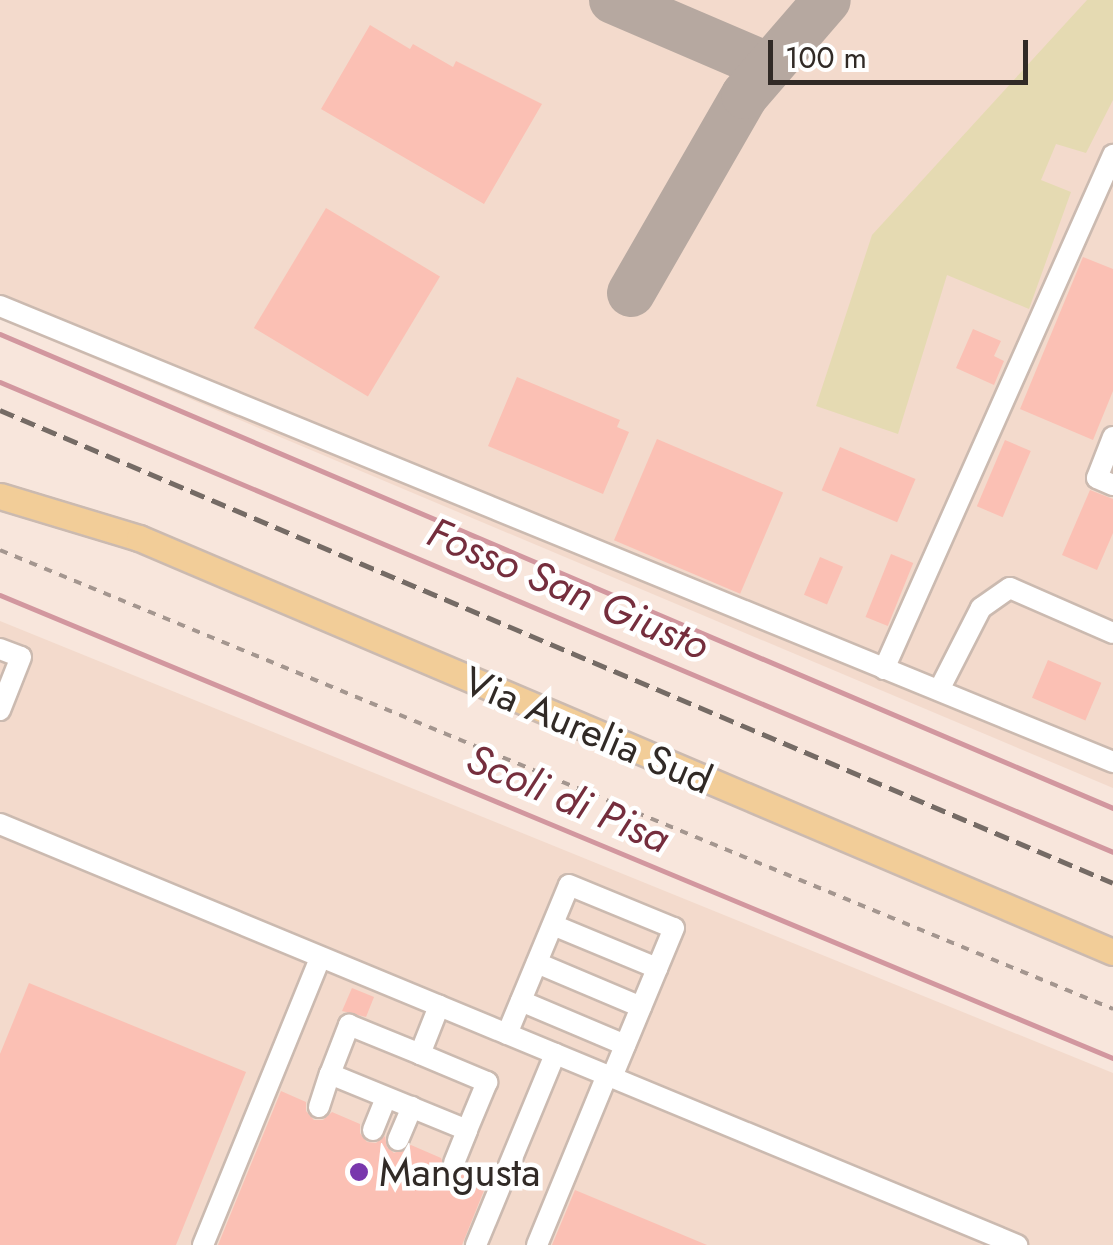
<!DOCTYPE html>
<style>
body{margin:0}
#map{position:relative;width:1113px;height:1245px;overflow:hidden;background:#f8e6dc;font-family:Jost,sans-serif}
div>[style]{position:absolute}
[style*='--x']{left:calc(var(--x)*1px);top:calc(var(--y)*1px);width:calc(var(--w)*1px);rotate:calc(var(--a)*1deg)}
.built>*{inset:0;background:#f3dacc}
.green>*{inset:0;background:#e5dab2}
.stream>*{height:5px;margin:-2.5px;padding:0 2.5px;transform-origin:2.5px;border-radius:2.5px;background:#d2979f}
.taxiway>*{height:48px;margin:-24px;padding:0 24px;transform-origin:24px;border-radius:24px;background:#b6a8a0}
.building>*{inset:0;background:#fbc0b4;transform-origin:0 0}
.path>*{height:4px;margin-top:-2px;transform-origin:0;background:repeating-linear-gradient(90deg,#a4968f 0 8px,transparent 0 16px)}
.roads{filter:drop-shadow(2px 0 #cbbab0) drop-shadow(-2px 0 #cbbab0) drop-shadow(0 2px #cbbab0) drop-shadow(0 -2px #cbbab0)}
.minor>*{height:20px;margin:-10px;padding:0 10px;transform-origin:10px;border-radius:10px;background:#fff}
.major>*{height:25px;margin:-12.5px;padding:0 12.5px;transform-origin:12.5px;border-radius:12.5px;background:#f2cd98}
.rail>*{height:5px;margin-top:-2.5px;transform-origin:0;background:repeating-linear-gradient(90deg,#756b65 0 15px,transparent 0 23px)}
.dots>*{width:28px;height:28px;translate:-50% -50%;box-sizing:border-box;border:5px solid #fff;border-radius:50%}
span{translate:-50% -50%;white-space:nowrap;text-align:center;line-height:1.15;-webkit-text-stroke:9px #fff;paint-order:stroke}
.street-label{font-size:40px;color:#312a26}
.poi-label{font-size:40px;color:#312a26}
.left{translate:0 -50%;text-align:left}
.water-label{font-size:42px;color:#752e3d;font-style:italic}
.scale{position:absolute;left:768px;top:40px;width:260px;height:45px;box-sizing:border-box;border:5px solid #312a26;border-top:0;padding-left:12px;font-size:30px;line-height:35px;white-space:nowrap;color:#312a26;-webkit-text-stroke:8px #fff;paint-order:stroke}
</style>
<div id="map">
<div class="built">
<div style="clip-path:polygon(0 0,1113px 0,1113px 788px,0 319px)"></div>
<div style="clip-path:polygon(0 621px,1113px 1073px,1113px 1245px,0 1245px)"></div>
</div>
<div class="green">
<div style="clip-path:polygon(1087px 0,1113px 0,1113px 100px,1086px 153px,1056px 144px,1041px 180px,1071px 192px,1029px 309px,947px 275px,898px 434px,816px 406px,872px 235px)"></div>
</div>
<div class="stream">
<div style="--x:0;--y:334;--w:1210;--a:23.07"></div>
<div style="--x:0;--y:382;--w:1208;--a:22.89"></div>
<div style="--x:0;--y:595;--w:1205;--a:22.59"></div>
</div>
<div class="taxiway">
<div style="--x:613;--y:0;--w:168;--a:23.2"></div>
<div style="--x:631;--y:293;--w:228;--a:-60.1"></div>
<div style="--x:745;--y:95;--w:125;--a:-49.2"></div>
</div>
<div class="building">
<div style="clip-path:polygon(370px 25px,410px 49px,413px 44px,453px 67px,456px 61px,542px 104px,484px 204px,321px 109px)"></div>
<div style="left:326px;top:208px;width:133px;height:140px;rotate:31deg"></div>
<div style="clip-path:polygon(1083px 257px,1113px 269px,1113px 391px,1093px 440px,1020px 409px)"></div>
<div style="clip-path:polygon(973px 329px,1001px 341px,994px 356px,1004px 361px,994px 385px,956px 368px)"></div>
<div style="clip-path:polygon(517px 377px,620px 420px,617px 427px,629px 432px,603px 494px,488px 446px)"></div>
<div style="left:657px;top:439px;width:137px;height:110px;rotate:23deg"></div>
<div style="left:1005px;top:440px;width:28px;height:72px;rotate:23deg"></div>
<div style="left:840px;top:447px;width:82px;height:47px;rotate:23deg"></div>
<div style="clip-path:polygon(1090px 490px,1113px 499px,1113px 533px,1097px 570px,1062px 555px)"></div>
<div style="left:891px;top:554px;width:24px;height:68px;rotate:22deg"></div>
<div style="left:820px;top:557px;width:25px;height:41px;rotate:23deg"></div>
<div style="left:1048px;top:660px;width:58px;height:41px;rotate:23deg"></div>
<div style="clip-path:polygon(29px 983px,246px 1072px,176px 1245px,0 1245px,0 1054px)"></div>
<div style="clip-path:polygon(352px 988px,374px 997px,366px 1017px,342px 1011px)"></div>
<div style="clip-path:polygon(281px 1091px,306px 1102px,306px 1111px,314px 1120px,323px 1120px,332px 1112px,360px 1124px,360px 1133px,367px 1142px,376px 1143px,385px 1136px,387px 1147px,394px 1153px,411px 1145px,441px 1158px,448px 1175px,457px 1176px,466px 1169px,489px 1178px,462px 1245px,218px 1245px)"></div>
<div style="clip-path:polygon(575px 1190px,707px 1245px,552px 1245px)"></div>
</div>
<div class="path">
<div style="--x:0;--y:550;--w:1204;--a:22.41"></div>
</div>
<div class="roads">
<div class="minor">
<div style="--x:0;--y:306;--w:1203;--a:22.28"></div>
<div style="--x:1113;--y:437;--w:44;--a:111.3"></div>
<div style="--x:1097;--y:478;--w:17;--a:24"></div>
<div style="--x:0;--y:649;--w:22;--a:21"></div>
<div style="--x:21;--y:657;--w:57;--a:111.6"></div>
<div style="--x:884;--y:669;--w:563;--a:-65.99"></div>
<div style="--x:939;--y:690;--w:92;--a:-62.9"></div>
<div style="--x:981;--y:608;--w:35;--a:-35"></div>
<div style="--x:1010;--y:588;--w:112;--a:23.6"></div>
<div style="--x:0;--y:824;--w:1101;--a:22.49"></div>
<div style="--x:553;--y:925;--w:113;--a:22.5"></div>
<div style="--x:537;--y:963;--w:113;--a:22.9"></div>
<div style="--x:521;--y:1001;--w:113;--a:22.9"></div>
<div style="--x:507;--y:1034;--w:161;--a:-67.4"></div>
<div style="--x:569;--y:885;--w:113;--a:22.3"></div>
<div style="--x:674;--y:928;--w:161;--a:112.6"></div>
<div style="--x:420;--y:1054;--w:73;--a:22.7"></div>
<div style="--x:487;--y:1082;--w:52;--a:112.6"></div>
<div style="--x:467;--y:1130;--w:148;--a:-157.8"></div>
<div style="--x:330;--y:1074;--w:53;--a:-68.8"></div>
<div style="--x:349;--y:1025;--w:77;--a:22.2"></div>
<div style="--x:420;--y:1054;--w:52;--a:-68.4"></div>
<div style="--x:319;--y:1107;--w:35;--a:-72"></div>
<div style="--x:373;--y:1130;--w:35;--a:-68"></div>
<div style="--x:398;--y:1140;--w:36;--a:-67"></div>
<div style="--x:454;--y:1163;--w:35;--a:-68"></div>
<div style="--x:203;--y:1245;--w:310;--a:-67.8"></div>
<div style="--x:476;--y:1245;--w:207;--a:-67.5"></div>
<div style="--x:537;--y:1245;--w:184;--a:-67.6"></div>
</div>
<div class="major">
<div style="--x:0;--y:496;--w:145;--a:16.8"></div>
<div style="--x:139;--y:538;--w:1058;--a:23.03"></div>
</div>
</div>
<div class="rail">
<div style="--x:0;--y:410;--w:1209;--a:23.02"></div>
</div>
<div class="dots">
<div style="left:359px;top:1172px;background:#7938ad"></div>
</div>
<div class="street-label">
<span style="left:588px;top:730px;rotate:23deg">Via Aurelia Sud</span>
</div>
<div class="poi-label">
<span class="left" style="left:379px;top:1172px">Mangusta</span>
</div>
<div class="water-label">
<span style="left:568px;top:589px;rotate:23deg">Fosso San Giusto</span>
<span style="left:568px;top:799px;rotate:23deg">Scoli di Pisa</span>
</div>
<div class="scale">100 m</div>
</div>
